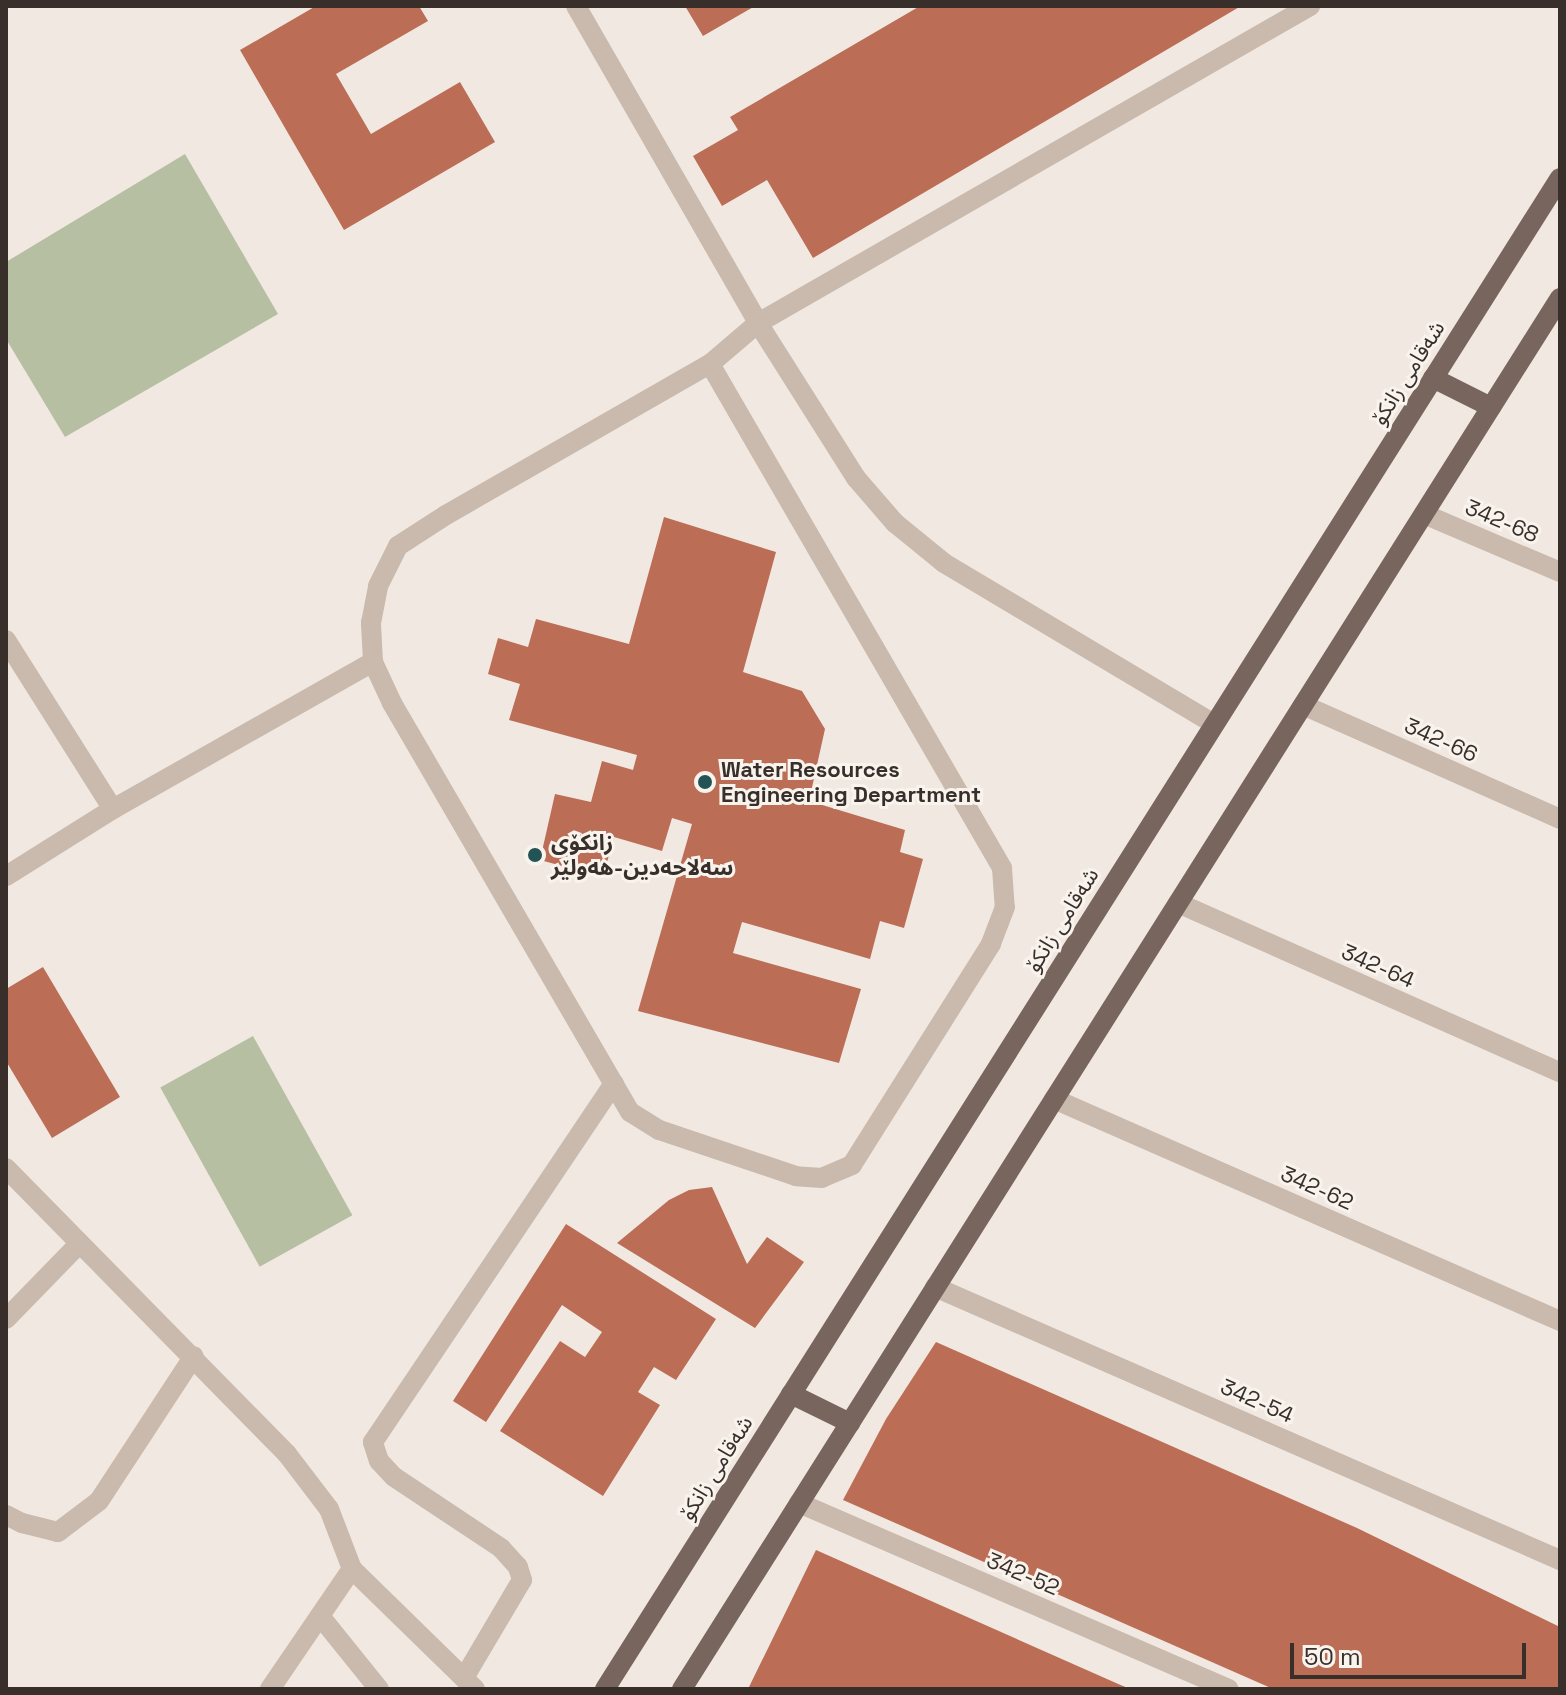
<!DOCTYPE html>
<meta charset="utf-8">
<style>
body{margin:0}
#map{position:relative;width:1566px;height:1695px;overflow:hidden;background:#f1e9e1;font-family:"Space Grotesk","Noto Sans Arabic",sans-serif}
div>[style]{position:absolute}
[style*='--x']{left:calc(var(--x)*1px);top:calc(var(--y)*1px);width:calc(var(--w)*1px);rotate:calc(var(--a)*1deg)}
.green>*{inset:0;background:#b6bfa2;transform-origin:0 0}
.building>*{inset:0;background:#bb6d55}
.minor>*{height:20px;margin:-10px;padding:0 10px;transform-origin:10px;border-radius:10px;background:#c9baad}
.major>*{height:20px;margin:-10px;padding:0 10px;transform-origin:10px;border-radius:10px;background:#78665e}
.dots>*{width:22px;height:22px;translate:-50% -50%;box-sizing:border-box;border:4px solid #f9f3ed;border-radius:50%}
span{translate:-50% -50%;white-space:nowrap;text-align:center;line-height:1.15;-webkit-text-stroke:6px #f9f3ed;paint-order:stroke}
.street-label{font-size:22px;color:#382f2b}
.poi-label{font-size:22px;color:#382f2b;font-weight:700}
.left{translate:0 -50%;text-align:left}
.frame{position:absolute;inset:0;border:8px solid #382f2b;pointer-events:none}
.scale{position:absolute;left:1290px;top:1643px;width:236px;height:36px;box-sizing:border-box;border:4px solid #382f2b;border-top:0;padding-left:10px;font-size:24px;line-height:28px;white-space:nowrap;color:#382f2b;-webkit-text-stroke:6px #f9f3ed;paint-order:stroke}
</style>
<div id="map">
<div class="green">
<div style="clip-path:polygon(185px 154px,278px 314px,65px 437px,6px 339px,6px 262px)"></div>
<div style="left:253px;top:1036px;width:205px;height:106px;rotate:61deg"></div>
</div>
<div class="building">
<div style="clip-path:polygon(316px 6px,419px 6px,428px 21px,336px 74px,371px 134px,460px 82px,495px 142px,344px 230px,240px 50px)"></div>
<div style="clip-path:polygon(685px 6px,755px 6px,703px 36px)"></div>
<div style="clip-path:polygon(920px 6px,1241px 6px,813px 258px,767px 180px,722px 206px,693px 156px,738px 130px,730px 117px)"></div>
<div style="clip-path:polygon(664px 517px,776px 552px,743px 672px,802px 691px,825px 729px,809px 801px,905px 830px,900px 852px,923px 859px,904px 928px,880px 921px,870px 959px,742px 922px,733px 953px,861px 989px,839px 1063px,638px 1011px,692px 824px,672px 818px,662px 851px,614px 837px,603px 877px,540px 860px,555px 794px,591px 802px,602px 761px,633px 770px,637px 755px,509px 720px,520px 684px,488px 674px,498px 638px,528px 647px,536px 619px,629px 644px)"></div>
<div style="clip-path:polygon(43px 967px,120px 1097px,52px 1138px,6px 1061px,6px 989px)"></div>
<div style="clip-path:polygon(712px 1187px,747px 1264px,767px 1237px,804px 1262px,755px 1328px,617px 1243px,669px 1200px,689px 1190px)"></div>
<div style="clip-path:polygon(566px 1224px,716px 1319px,676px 1380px,654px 1367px,638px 1392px,660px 1405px,603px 1496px,500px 1431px,560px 1341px,585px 1357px,602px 1332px,562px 1305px,486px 1422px,453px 1401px)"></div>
<div style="clip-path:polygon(936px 1342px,1357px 1528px,1560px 1627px,1560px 1689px,1273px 1689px,843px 1500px,886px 1419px)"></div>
<div style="clip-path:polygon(816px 1550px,1116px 1683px,1130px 1689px,748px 1689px)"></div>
</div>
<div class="minor">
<div style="--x:576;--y:6;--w:366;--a:60.1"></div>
<div style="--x:758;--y:323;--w:183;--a:57.7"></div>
<div style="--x:856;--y:478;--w:60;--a:49.1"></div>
<div style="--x:895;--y:523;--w:63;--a:39.2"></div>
<div style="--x:944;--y:563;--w:314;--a:30.8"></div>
<div style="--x:710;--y:364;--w:582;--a:59.91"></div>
<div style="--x:1002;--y:868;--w:39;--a:86"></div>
<div style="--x:1005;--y:907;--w:40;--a:111"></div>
<div style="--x:991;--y:944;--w:261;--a:122.2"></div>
<div style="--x:852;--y:1165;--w:33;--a:157"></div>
<div style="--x:822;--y:1178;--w:26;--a:-176"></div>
<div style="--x:796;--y:1176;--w:145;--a:-161.4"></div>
<div style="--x:659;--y:1130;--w:34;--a:-148"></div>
<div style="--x:630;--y:1112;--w:473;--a:-120.2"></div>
<div style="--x:392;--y:703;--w:45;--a:-114.9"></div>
<div style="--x:373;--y:662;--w:39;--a:-93"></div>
<div style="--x:371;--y:623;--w:38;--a:-79"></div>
<div style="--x:378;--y:586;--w:45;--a:-63.4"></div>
<div style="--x:398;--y:546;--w:57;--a:-32.9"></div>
<div style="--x:446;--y:515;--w:304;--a:-29.8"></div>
<div style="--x:710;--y:364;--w:63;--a:-40.5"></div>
<div style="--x:758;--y:323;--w:637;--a:-29.87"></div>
<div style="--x:1424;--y:514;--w:148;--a:23.1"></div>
<div style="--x:6;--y:640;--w:200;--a:57.7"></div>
<div style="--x:113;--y:809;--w:126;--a:147.9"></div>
<div style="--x:1303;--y:705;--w:281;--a:23.9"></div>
<div style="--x:113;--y:809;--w:299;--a:-29.5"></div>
<div style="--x:1178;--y:903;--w:418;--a:23.9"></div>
<div style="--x:1054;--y:1099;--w:553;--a:23.69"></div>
<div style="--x:6;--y:1168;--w:401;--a:45.5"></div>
<div style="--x:287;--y:1454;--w:69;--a:52.6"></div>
<div style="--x:329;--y:1509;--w:64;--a:69"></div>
<div style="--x:352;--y:1569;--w:172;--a:44.3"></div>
<div style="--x:935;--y:1287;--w:682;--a:23.6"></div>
<div style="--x:6;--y:1319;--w:105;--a:-45.8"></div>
<div style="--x:799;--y:1503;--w:468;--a:23.4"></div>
<div style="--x:6;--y:1515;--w:18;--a:27"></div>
<div style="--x:22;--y:1523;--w:37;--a:14"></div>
<div style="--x:58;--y:1532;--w:51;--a:-37.1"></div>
<div style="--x:99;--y:1501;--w:173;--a:-56.8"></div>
<div style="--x:320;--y:1616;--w:94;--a:51.1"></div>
<div style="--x:464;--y:1678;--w:114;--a:-59.4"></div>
<div style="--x:522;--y:1580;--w:14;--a:-107"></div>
<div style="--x:518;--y:1567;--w:25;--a:-132"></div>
<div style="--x:501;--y:1548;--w:128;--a:-146.4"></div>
<div style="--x:394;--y:1477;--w:22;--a:-133"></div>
<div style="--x:379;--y:1461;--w:20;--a:-108"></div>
<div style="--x:373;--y:1442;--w:432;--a:-56.1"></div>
<div style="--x:270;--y:1689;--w:145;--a:-55.7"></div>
</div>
<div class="major">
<div style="--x:1433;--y:378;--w:65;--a:26.6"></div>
<div style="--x:791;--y:1394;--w:66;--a:26.2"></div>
<div style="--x:605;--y:1689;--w:1787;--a:-57.71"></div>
<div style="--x:682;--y:1689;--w:1645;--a:-57.74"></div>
</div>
<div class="dots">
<div style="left:705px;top:782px;background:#245356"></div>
<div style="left:535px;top:855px;background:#245356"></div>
</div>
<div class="street-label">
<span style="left:1408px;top:373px;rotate:-58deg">شەقامی زانکۆ</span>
<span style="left:1502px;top:521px;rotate:23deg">342-68</span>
<span style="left:1441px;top:740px;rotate:24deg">342-66</span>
<span style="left:1062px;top:920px;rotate:-58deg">شەقامی زانکۆ</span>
<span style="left:1378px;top:966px;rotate:24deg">342-64</span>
<span style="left:1317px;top:1188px;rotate:24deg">342-62</span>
<span style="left:1257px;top:1401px;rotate:24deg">342-54</span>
<span style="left:716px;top:1468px;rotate:-58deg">شەقامی زانکۆ</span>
<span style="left:1023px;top:1574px;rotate:23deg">342-52</span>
</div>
<div class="poi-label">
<span class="left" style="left:721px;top:782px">Water Resources<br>Engineering Department</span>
<span class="left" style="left:551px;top:855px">زانکۆی<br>سەلاحەدین-هەولێر</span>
</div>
<div class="frame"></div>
<div class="scale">50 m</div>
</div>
